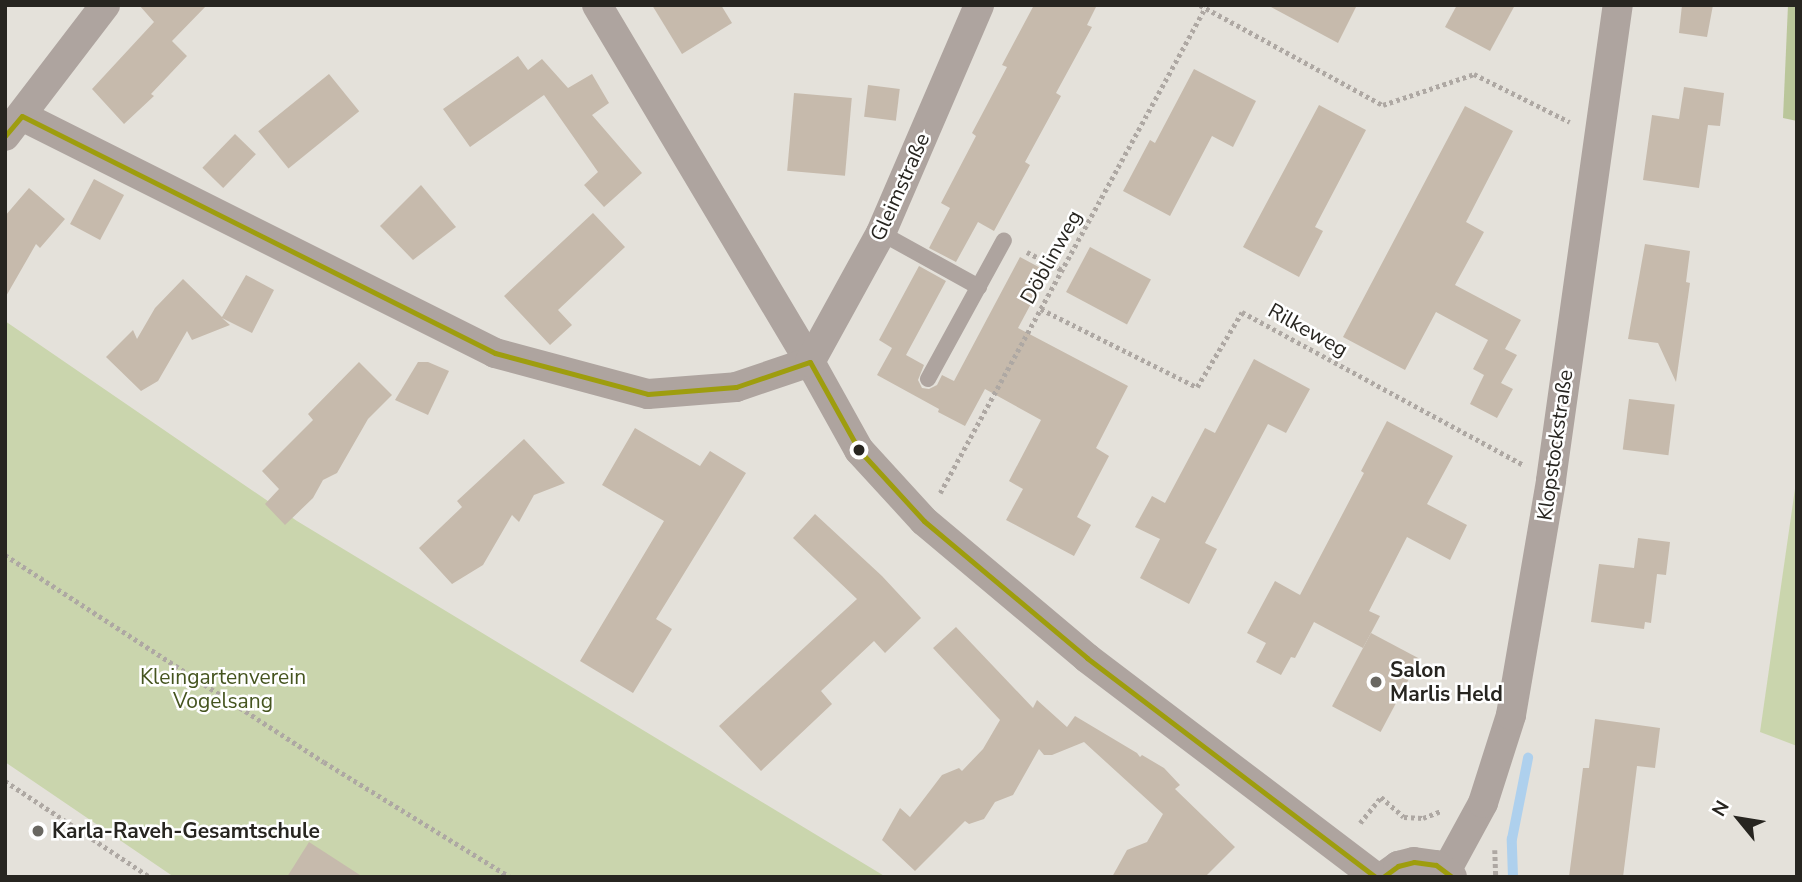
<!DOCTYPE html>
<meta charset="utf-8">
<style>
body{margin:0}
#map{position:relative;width:1802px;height:882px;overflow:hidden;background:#e4e1da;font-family:"Nunito Sans",sans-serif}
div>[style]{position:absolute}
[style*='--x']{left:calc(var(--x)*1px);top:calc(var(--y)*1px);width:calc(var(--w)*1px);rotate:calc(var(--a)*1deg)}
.green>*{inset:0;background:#cad5ad}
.forest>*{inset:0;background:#bac69a}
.stream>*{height:10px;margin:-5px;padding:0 5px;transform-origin:5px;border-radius:5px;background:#aed0ed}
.building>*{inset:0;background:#c6baac;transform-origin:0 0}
.path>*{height:4.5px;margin-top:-2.25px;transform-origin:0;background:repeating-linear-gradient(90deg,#aea8a3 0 3.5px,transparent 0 7px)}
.service>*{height:16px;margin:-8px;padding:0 8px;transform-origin:8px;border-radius:8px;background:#aea49f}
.minor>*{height:30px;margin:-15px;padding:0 15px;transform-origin:15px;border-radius:15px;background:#aea49f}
.bus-1>*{height:5px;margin:-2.5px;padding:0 2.5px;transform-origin:2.5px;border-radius:2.5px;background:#9e9d0e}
.dots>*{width:19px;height:19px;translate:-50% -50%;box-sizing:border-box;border:4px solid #fff;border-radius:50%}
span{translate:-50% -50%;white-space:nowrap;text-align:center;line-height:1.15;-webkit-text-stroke:5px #fff;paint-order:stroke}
.street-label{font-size:21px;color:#272520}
.poi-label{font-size:21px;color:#272520;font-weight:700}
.left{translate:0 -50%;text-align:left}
.park-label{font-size:21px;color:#45541f}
.frame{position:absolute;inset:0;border:7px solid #272520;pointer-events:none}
.north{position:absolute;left:1704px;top:784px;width:70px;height:70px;-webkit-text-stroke:5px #fff;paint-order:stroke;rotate:300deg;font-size:19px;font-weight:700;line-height:28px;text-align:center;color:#272520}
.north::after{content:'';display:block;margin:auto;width:24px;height:32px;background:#272520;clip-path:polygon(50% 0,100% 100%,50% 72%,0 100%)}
</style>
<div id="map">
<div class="green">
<div style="clip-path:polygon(5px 321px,297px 521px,886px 877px,174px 877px,5px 762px)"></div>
<div style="clip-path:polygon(1797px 475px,1797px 746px,1760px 732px)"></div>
</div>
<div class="forest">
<div style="clip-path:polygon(1788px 5px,1797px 5px,1797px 121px,1783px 118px)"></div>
</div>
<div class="stream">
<div style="--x:1513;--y:877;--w:38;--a:-92"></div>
<div style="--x:1512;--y:839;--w:83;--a:-78.8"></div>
</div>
<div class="building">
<div style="clip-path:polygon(139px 5px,207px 5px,172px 41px,187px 56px,151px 94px,154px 96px,124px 124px,92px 89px,154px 22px)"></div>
<div style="clip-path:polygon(652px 5px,721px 5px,732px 23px,682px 54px)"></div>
<div style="clip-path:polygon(1034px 5px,1097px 5px,1087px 25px,1092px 27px,1056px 93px,1061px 96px,1025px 162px,1030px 165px,994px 231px,978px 222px,956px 262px,929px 248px,950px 208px,941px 203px,976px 136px,972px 133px,1007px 67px,1002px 65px)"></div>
<div style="clip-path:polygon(1267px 5px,1357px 5px,1338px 43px)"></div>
<div style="clip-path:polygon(1457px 5px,1515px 5px,1490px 51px,1445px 27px)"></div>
<div style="clip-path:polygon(1682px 5px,1713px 5px,1707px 37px,1679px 33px)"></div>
<div style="clip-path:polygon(518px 56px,528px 70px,542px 59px,568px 88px,592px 74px,609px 103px,592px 115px,642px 173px,604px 207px,584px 185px,598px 172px,544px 95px,470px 147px,443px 109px)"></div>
<div style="clip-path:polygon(1194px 69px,1256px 101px,1233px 147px,1212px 136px,1170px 216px,1123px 191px,1150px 140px,1155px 143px)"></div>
<div style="left:329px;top:74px;width:48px;height:91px;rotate:51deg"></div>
<div style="left:868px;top:85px;width:32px;height:32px;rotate:7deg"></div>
<div style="clip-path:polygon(1684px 87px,1724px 93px,1720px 126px,1708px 125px,1699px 188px,1643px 180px,1652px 115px,1679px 119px)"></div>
<div style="left:794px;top:93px;width:58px;height:78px;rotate:5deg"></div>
<div style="clip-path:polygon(1319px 105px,1366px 130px,1315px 227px,1323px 231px,1299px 277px,1243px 247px)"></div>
<div style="clip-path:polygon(1465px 106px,1513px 131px,1466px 222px,1484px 232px,1455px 285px,1521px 320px,1505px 349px,1517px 355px,1501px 383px,1513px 389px,1497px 418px,1470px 404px,1484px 375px,1473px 369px,1488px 340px,1436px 312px,1405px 370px,1343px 337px)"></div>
<div style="left:235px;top:134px;width:29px;height:47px;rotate:44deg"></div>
<div style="left:94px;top:179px;width:34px;height:51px;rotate:28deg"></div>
<div style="clip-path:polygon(421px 185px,456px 227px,413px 260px,380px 226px)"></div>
<div style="clip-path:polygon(29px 188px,65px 219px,40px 248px,36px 244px,5px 298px,5px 216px)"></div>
<div style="clip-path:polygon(593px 213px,625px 247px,558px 310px,572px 325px,550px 345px,504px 296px)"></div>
<div style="clip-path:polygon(1645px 244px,1690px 251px,1686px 282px,1690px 283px,1676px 382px,1658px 343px,1628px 339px)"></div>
<div style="left:1090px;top:247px;width:69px;height:51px;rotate:28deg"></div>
<div style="clip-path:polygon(1020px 257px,1048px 272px,1018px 328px,1128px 386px,1096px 448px,1109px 456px,1077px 517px,1091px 525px,1074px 556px,1006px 520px,1023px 489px,1009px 481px,1041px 420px,985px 389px,965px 426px,938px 412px,939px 409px,877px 375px,892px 348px,879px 340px,919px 266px,946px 281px,906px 355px,924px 365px,918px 380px,922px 388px,929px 389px,937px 385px,942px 375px,954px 381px)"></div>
<div style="clip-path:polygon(246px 275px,274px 290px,252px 333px,222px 318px,230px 325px,192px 340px,187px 331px,158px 381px,141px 391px,106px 357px,133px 330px,137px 339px,155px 308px,183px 279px,222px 317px)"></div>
<div style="clip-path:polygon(1254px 359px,1310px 389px,1286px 433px,1268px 424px,1205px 543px,1217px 549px,1189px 604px,1140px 578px,1160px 539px,1135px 527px,1152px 496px,1165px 503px,1205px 428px,1215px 433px)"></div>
<div style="clip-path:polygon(359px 362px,392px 395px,368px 419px,337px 473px,323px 480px,313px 498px,285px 525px,265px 504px,279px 489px,262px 471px,313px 420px,308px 414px)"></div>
<div style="clip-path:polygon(418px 362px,428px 362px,449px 371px,428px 415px,395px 400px)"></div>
<div style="left:1629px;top:399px;width:46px;height:51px;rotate:7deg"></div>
<div style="clip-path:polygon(1387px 421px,1453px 456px,1427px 504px,1467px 525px,1450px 560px,1407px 537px,1369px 611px,1380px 616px,1363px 648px,1314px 622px,1295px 658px,1291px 657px,1281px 675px,1256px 662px,1266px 643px,1247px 633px,1275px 581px,1300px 595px,1364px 473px,1361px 471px)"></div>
<div style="clip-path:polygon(635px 428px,700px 466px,710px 451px,746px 473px,656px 619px,672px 629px,633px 693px,580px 661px,664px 521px,602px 485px)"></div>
<div style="clip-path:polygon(524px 439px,565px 483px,534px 495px,519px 522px,512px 515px,483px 565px,452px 584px,419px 548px,462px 507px,457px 501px)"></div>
<div style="clip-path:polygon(815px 514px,882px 576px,921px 618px,885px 653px,874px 641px,821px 691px,832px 704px,761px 771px,719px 726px,857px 599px,793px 538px)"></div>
<div style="clip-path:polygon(1638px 538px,1670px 542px,1666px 575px,1657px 574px,1651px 623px,1645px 622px,1644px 629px,1591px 622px,1599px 564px,1634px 568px)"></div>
<div style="clip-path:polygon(956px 627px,1033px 708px,1037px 700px,1067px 727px,1075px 716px,1137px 753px,1140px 757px,1142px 755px,1164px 768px,1180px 785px,1175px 789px,1235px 847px,1205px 877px,1112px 877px,1127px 850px,1147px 842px,1163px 814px,1084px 742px,1052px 755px,1044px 755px,1039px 749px,1013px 795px,995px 802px,984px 819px,969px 824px,965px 821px,915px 871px,882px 840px,900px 808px,910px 817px,942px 775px,959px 768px,962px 771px,983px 749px,1000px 720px,933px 648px)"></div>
<div style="left:1371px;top:633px;width:55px;height:83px;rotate:28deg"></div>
<div style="clip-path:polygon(1595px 719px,1660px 728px,1655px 768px,1637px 766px,1623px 877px,1569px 877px,1583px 768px,1589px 768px)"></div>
<div style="clip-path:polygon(309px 842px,363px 877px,287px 877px)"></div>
</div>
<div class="path">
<div style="--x:1200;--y:5;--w:209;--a:28.7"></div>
<div style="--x:1383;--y:105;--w:96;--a:-18.8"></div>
<div style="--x:1474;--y:74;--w:107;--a:26.6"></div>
<div style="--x:1027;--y:252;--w:39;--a:27"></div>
<div style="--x:1041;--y:309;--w:174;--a:26.6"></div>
<div style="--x:1197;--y:387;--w:87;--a:-59"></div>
<div style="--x:1242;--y:312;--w:319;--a:28.5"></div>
<div style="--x:940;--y:493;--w:553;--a:-61.35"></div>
<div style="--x:5;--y:555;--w:380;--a:33"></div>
<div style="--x:324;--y:762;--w:219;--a:31.7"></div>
<div style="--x:5;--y:781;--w:174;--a:33.5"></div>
<div style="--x:1360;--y:823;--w:33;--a:-51"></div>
<div style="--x:1381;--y:797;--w:30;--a:41"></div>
<div style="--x:1404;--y:817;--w:19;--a:3"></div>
<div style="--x:1423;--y:818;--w:19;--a:-21"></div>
<div style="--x:1495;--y:850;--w:27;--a:88"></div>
</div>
<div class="service">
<div style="--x:881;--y:233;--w:112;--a:28.9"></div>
<div style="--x:928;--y:379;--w:158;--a:-61.3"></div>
</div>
<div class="minor">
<div style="--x:597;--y:5;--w:416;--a:59.2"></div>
<div style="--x:810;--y:362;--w:101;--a:60.9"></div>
<div style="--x:859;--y:450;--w:96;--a:47.5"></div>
<div style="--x:924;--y:521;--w:213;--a:40"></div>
<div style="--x:1087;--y:658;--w:363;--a:37.2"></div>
<div style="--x:22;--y:116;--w:529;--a:26.61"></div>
<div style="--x:495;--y:353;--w:158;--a:15"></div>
<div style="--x:648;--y:394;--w:88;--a:-4.5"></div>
<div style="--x:736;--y:387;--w:78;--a:-18.7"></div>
<div style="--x:5;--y:136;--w:165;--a:-52.6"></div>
<div style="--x:810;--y:362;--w:147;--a:-61.2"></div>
<div style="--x:881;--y:233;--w:248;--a:-66.7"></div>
<div style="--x:1446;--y:871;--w:77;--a:-61.4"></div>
<div style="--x:1483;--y:803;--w:92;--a:-72.3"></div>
<div style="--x:1511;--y:715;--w:238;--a:-80.3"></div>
<div style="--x:1551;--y:480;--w:480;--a:-82"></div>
<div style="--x:1383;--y:877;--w:19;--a:-36"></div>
<div style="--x:1398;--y:866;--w:16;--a:-14"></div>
<div style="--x:1414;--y:862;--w:22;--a:8"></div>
<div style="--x:1436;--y:865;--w:20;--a:37"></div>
</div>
<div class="bus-1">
<div style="--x:5;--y:136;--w:26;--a:-50"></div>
<div style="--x:22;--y:116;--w:529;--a:26.61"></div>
<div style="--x:495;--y:353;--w:158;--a:15"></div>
<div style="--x:648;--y:394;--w:88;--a:-4.5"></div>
<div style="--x:736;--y:387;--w:78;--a:-18.7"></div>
<div style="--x:810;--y:362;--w:101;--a:60.9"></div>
<div style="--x:859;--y:450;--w:96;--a:47.5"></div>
<div style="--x:924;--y:521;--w:213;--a:40"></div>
<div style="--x:1087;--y:658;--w:363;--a:37.2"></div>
<div style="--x:1383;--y:877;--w:19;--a:-36"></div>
<div style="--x:1398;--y:866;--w:16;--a:-14"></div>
<div style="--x:1414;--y:862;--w:22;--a:8"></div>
<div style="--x:1436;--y:865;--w:20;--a:37"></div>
</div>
<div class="dots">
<div style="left:859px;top:450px;background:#272520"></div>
<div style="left:1376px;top:682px;background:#696761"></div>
<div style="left:38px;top:831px;background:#696761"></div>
</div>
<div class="street-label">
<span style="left:900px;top:187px;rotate:-66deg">Gleimstraße</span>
<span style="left:1051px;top:257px;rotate:-61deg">Döblinweg</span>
<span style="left:1308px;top:330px;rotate:29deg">Rilkeweg</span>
<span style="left:1555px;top:445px;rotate:-82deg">Klopstockstraße</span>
</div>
<div class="poi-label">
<span class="left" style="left:1390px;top:682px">Salon<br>Marlis Held</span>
<span class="left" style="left:52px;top:831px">Karla-Raveh-Gesamtschule</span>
</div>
<div class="park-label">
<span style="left:223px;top:689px">Kleingartenverein<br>Vogelsang</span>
</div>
<div class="frame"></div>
<div class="north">N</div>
</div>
